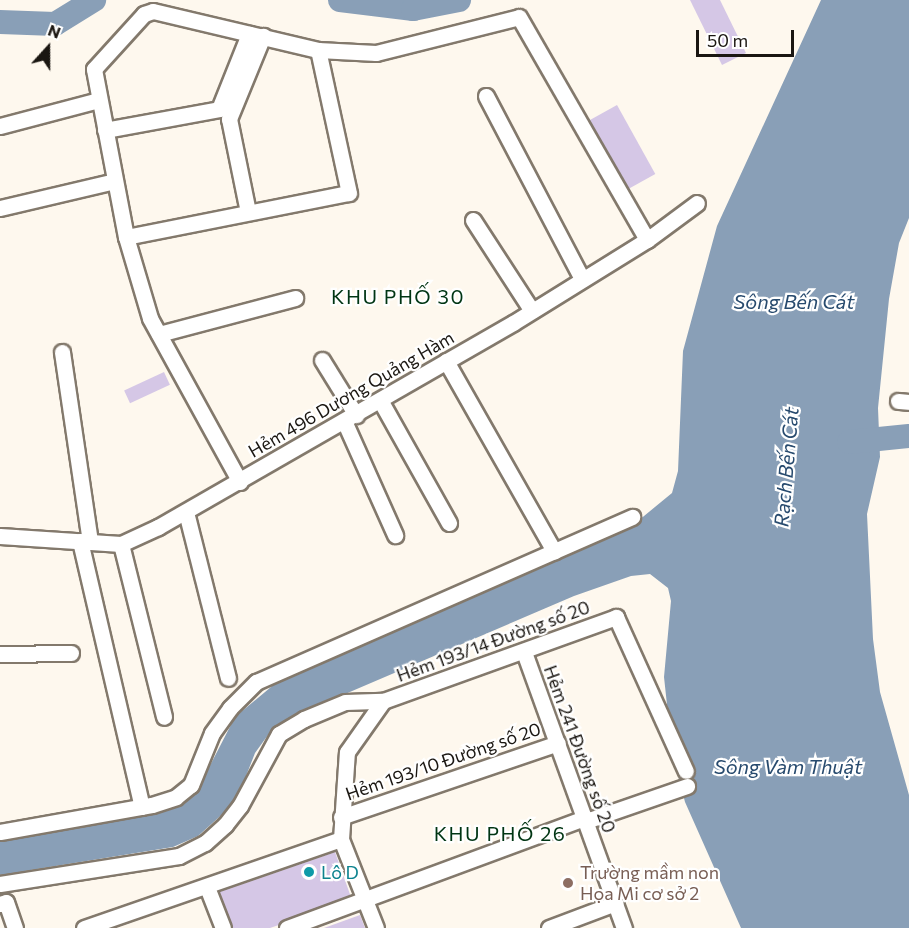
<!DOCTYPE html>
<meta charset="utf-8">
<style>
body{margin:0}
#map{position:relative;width:909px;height:928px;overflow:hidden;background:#fef8ee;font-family:Commissioner,sans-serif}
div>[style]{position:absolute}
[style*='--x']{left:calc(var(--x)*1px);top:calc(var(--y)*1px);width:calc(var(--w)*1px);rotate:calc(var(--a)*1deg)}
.water>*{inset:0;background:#899fb7}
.river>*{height:24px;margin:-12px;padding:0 12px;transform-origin:12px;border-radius:12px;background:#899fb7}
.building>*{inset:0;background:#d5c7e6;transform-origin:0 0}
.roads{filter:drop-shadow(2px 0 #83796c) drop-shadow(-2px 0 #83796c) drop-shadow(0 2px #83796c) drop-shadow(0 -2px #83796c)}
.minor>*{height:15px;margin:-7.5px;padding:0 7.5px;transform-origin:7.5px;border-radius:7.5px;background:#fff}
.dots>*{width:16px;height:16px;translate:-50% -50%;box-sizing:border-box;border:3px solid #fff;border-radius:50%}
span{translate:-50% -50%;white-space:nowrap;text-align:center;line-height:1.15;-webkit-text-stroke:4.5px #fff;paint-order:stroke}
.street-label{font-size:18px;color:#1a1611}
.culture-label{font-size:18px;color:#0d838f}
.left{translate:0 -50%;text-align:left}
.education-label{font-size:18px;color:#785e54}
.neighbourhood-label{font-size:20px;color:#003513;letter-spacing:1.5px}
.water-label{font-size:20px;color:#274a6e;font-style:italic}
.north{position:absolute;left:18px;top:18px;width:60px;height:60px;-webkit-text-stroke:4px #fff;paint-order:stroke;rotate:21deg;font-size:16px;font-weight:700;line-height:24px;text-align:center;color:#1a1611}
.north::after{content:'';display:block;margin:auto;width:21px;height:27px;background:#1a1611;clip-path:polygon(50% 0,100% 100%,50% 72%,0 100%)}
.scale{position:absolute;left:696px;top:30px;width:98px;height:27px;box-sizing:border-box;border:3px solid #1a1611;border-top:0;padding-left:8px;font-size:18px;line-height:21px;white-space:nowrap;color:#1a1611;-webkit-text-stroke:4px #fff;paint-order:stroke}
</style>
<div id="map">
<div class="water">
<div style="clip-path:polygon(821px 0,909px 0,909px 218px,899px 243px,889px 299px,878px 408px,880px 457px,867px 514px,873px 639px,880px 692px,909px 795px,909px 928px,741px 928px,685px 802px,672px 751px,664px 677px,671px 601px,668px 588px,650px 574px,631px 576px,574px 596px,289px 718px,268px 735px,255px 753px,239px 794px,227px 810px,198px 836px,173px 847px,0 875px,0 838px,180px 804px,201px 783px,235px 717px,277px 682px,627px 530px,672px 493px,678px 471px,683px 351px,717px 226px)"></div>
</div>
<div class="river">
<div style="--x:340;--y:0;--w:74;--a:7"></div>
<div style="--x:413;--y:9;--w:47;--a:-11.1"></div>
<div style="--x:0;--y:22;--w:55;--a:2.1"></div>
<div style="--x:55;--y:24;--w:46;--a:-31.6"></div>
<div style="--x:849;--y:442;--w:60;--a:-5.7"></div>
</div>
<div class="building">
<div style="clip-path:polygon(690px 0,720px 0,746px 53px,722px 65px)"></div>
<div style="left:617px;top:105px;width:79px;height:35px;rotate:61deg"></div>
<div style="left:164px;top:372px;width:14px;height:44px;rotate:65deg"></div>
<div style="clip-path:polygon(335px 852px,352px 900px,270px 928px,231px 928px,219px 892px)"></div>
<div style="clip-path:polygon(360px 915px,365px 928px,324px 928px)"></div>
</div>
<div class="roads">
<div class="minor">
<div style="--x:486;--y:96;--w:207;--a:62.3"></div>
<div style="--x:0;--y:126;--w:102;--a:-14.7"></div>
<div style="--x:105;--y:130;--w:116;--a:-10.4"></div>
<div style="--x:219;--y:109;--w:81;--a:-68.2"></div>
<div style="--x:0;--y:208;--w:118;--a:-13.2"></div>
<div style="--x:248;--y:212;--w:95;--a:-101.5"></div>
<div style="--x:229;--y:119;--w:90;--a:-67.7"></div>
<div style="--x:473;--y:220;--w:108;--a:57"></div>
<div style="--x:126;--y:237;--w:227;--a:-11.2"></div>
<div style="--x:349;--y:193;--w:146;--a:-102.2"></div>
<div style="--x:159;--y:334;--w:141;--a:-14.8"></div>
<div style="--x:62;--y:352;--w:192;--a:81.6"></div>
<div style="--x:322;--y:360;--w:65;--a:58.3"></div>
<div style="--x:446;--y:361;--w:219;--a:60.4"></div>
<div style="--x:380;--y:400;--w:141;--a:60.7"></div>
<div style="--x:898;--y:401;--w:11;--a:5"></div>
<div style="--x:345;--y:423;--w:123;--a:65.9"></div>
<div style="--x:240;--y:482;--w:187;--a:-118.8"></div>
<div style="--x:150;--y:318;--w:84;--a:-106.5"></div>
<div style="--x:126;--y:237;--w:171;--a:-100.8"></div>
<div style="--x:94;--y:69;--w:74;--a:-47.7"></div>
<div style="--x:144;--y:14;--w:9;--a:-18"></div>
<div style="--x:153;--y:11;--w:170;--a:13.3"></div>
<div style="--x:318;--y:50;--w:58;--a:3"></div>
<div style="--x:376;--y:53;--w:147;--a:-14.1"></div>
<div style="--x:519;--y:17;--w:257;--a:60.1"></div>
<div style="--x:186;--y:512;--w:171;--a:75.8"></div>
<div style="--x:0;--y:536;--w:121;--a:3.8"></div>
<div style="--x:121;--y:544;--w:41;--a:-24.7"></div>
<div style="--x:158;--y:527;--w:409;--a:-29.9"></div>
<div style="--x:513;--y:323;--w:158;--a:-31.8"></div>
<div style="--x:647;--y:240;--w:62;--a:-36.5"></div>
<div style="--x:80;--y:541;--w:273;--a:76.9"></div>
<div style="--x:121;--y:544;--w:178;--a:76"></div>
<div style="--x:524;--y:652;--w:294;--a:70.1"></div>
<div style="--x:0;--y:654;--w:71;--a:-0.8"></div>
<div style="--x:341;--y:817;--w:229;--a:-18.8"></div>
<div style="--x:586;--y:821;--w:107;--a:-19.1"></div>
<div style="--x:0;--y:832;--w:154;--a:-10.1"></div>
<div style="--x:152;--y:805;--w:25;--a:-18"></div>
<div style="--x:176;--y:797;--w:19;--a:-39"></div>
<div style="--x:191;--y:785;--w:56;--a:-68"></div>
<div style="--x:212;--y:733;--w:31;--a:-54"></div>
<div style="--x:230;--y:708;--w:37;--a:-45"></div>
<div style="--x:256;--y:682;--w:411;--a:-23.7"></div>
<div style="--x:0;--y:884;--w:181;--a:-8.9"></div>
<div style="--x:179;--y:856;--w:29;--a:-27"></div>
<div style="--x:205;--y:843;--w:27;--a:-42"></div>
<div style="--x:225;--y:825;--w:24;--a:-52"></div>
<div style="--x:240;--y:806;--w:82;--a:-61.6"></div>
<div style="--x:279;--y:734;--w:29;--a:-31"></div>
<div style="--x:304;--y:719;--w:44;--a:-22.5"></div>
<div style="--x:345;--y:702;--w:38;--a:-2"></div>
<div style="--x:383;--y:701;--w:248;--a:-19.8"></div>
<div style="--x:616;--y:617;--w:169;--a:65.6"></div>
<div style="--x:207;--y:887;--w:44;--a:68.7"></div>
<div style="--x:0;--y:904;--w:6;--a:-18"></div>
<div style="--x:6;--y:902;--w:28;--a:71"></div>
<div style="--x:84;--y:928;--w:272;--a:-19.1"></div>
<div style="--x:287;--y:928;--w:318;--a:-20.3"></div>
<div style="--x:376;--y:928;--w:96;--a:-111.5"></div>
<div style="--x:341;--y:839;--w:87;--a:-86.1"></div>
<div style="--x:347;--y:752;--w:62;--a:-54.8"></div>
<div style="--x:549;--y:928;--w:71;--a:-20.7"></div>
</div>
</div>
<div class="dots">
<div style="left:309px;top:872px;background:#0f9aa8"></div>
<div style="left:568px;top:883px;background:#8d6e63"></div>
</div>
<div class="street-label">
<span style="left:351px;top:394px;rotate:-30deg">Hẻm 496 Dương Quảng Hàm</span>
<span style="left:493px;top:641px;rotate:-20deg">Hẻm 193/14 Đường số 20</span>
<span style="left:580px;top:749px;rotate:70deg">Hẻm 241 Đường số 20</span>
<span style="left:443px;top:761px;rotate:-19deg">Hẻm 193/10 Đường số 20</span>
</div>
<div class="culture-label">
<span class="left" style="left:321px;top:872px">Lô D</span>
</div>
<div class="education-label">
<span class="left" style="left:580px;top:883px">Trường mầm non<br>Họa Mi cơ sở 2</span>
</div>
<div class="neighbourhood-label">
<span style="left:398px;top:296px">KHU PHỐ 30</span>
<span style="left:500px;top:833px">KHU PHỐ 26</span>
</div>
<div class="water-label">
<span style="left:794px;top:301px">Sông Bến Cát</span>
<span style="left:786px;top:467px;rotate:-85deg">Rạch Bến Cát</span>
<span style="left:788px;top:766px">Sông Vàm Thuật</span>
</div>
<div class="north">N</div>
<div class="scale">50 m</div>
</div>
